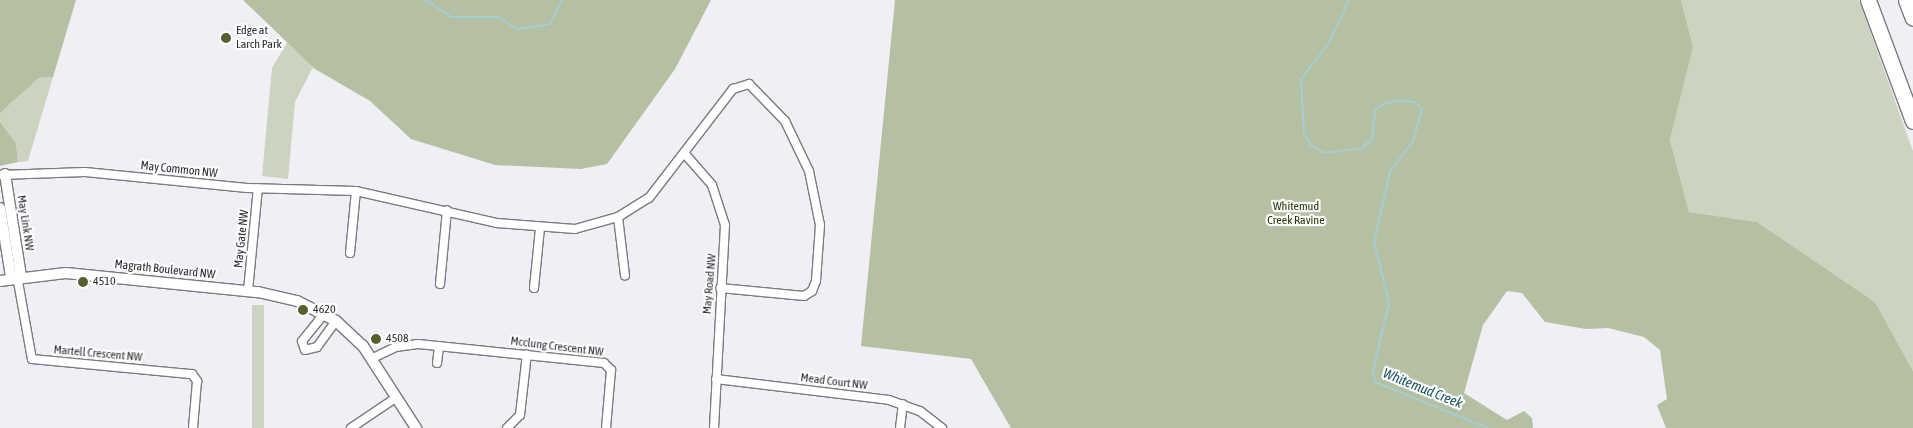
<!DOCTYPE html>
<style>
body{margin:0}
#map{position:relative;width:1913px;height:428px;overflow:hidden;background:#efeff5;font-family:"Asap Condensed",sans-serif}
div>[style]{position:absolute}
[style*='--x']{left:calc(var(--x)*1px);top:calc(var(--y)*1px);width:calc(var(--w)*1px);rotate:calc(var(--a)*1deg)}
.green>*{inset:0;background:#ccd4c0;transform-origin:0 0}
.forest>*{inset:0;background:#b4c0a1}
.stream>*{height:2px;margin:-1px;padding:0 1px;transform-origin:1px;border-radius:1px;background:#a4ced4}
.roads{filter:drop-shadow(1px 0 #7a7a7f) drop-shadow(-1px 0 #7a7a7f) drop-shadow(0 1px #7a7a7f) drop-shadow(0 -1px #7a7a7f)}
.minor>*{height:8px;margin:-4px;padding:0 4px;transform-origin:4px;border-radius:4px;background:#fff}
.tertiary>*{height:10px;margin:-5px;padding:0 5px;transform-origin:5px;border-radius:5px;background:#fff}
.motorway>*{height:15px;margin:-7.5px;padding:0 7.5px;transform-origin:7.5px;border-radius:7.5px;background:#fff}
.dots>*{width:14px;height:14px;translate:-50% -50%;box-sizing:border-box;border:2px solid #fdfdff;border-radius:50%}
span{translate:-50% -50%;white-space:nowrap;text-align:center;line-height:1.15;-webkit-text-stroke:4.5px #fdfdff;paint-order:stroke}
.poi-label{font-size:12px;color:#2c2d2f}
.left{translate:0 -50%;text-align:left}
.street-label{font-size:12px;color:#2c2d2f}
.park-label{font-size:12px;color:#273502}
.water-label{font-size:14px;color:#1c565d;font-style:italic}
</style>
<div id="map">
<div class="green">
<div style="clip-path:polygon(1681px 0,1859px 0,1913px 151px,1913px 371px,1875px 302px,1757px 222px,1689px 212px,1670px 140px,1693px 47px)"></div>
<div style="clip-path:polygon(288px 41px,313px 67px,295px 102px,288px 179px,262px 176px,272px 68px)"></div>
<div style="clip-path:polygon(53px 77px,28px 161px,18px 162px,16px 143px,0 122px,0 113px,39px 78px)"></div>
<div style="left:252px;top:305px;width:12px;height:124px"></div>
</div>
<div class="forest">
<div style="clip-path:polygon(0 0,76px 0,53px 77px,39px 78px,0 113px)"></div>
<div style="clip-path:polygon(243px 0,711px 0,675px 69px,607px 164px,581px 169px,495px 165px,411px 139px,370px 101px,315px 69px)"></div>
<div style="clip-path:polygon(895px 0,1681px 0,1693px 47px,1670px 140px,1689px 212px,1757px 222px,1875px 302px,1913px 371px,1913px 428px,1666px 428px,1657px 405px,1667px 399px,1660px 350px,1644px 337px,1608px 328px,1586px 329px,1545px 322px,1522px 293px,1507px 291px,1483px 325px,1464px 393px,1507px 420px,1524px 411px,1532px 418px,1533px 428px,1011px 428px,971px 359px,861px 346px)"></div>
<div style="clip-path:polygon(0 122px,16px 143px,18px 162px,0 166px)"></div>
</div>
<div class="stream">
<div style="--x:425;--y:0;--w:31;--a:33"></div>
<div style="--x:451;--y:17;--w:48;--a:0"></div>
<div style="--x:499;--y:17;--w:21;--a:35"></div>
<div style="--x:516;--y:29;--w:34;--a:-8"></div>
<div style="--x:550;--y:24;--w:27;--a:-63"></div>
<div style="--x:1349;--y:0;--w:49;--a:115.5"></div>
<div style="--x:1328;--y:44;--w:44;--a:127.6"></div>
<div style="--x:1301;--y:79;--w:54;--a:86.8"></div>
<div style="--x:1304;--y:133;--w:14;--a:60"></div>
<div style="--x:1311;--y:145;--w:15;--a:32"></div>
<div style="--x:1324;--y:153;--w:38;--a:-7"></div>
<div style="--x:1362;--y:148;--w:13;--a:-42"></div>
<div style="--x:1372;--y:139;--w:29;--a:-84"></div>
<div style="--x:1375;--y:110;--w:11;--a:-34"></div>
<div style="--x:1384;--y:104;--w:16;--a:-15"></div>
<div style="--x:1399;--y:100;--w:16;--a:7"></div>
<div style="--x:1415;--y:102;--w:10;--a:45"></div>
<div style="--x:1422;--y:109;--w:33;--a:106"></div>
<div style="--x:1413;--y:141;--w:39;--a:127"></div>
<div style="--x:1390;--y:172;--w:72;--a:102.9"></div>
<div style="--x:1374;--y:242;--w:62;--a:76"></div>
<div style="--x:1389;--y:302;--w:72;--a:102.9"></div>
<div style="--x:1373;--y:372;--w:10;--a:79"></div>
<div style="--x:1375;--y:382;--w:122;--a:22.2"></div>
</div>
<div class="roads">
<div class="minor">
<div style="--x:685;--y:154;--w:41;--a:48.9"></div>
<div style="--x:712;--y:185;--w:42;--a:72"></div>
<div style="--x:725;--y:225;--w:203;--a:93.1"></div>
<div style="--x:0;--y:175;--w:85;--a:-2"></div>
<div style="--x:85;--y:172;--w:163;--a:5.6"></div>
<div style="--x:247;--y:188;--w:109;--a:1.6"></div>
<div style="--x:356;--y:191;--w:145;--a:12.8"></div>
<div style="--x:497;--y:223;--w:78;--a:4.4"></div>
<div style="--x:575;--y:229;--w:45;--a:-15.6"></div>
<div style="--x:618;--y:217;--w:36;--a:-32"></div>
<div style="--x:649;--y:198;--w:138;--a:-52.4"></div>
<div style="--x:733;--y:89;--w:17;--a:-17"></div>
<div style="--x:749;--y:84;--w:52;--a:45.8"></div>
<div style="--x:785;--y:121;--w:55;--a:64.4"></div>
<div style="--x:809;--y:171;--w:55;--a:78.5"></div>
<div style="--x:820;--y:225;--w:56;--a:94.1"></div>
<div style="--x:816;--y:281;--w:11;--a:112"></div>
<div style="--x:812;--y:291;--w:9;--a:148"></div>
<div style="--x:804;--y:296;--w:84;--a:-174.6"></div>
<div style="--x:618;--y:217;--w:59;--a:83.2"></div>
<div style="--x:350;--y:253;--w:62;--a:-84.5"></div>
<div style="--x:17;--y:276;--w:84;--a:79.8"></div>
<div style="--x:32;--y:359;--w:161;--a:5.4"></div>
<div style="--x:192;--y:374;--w:9;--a:54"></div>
<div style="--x:197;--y:381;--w:47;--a:94.9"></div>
<div style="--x:440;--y:284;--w:74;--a:-84.6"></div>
<div style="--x:534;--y:288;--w:60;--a:-84.3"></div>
<div style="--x:248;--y:291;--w:103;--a:-84.5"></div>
<div style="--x:324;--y:314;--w:35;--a:129"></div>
<div style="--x:302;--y:341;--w:9;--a:72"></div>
<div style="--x:305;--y:350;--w:12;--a:-14"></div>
<div style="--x:317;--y:347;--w:32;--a:-54"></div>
<div style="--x:373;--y:358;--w:25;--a:-26"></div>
<div style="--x:396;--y:347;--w:22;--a:-8"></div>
<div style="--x:418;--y:344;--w:187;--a:5.8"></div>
<div style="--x:604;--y:363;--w:10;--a:45"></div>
<div style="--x:611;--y:370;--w:58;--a:94.9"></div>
<div style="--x:437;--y:363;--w:17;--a:-83"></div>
<div style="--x:716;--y:379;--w:174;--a:6.9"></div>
<div style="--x:889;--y:400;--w:33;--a:20"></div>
<div style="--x:920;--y:411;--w:28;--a:38"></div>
<div style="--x:351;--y:428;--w:55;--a:-34"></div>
<div style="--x:507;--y:428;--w:18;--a:-45"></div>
<div style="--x:520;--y:415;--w:61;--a:-83.5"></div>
<div style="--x:900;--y:428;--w:24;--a:-83"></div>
</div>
<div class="tertiary">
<div style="--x:5;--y:174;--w:103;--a:81.1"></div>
<div style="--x:0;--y:208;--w:70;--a:80.9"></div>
<div style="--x:0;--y:281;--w:66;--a:-6.9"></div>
<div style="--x:66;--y:273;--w:193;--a:5.7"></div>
<div style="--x:258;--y:292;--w:40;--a:13"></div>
<div style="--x:297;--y:301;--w:44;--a:27.1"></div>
<div style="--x:336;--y:321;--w:37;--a:43"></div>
<div style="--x:363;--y:346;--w:98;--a:57.1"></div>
</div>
<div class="motorway">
<div style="--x:1868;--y:0;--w:129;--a:69.6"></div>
<div style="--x:1906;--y:0;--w:19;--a:69"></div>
</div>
</div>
<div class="dots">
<div style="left:226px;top:38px;background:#585e2d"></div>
<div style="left:83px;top:282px;background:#585e2d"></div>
<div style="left:303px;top:310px;background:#585e2d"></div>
<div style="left:376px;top:339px;background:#585e2d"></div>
</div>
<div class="poi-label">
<span class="left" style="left:236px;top:38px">Edge at<br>Larch Park</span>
<span class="left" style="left:93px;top:282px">4510</span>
<span class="left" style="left:313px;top:310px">4620</span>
<span class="left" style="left:386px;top:339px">4508</span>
</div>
<div class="street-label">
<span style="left:179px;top:170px;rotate:6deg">May Common NW</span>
<span style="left:25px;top:223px;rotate:81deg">May Link NW</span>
<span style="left:242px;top:239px;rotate:-84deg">May Gate NW</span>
<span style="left:165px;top:270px;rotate:6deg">Magrath Boulevard NW</span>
<span style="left:710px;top:284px;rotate:-85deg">May Road NW</span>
<span style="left:557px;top:347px;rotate:7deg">Mcclung Crescent NW</span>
<span style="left:98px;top:354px;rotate:5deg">Martell Crescent NW</span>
<span style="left:834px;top:382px;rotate:7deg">Mead Court NW</span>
</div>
<div class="park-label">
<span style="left:1296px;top:214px">Whitemud<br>Creek Ravine</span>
</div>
<div class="water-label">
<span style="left:1423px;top:388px;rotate:22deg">Whitemud Creek</span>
</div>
</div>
